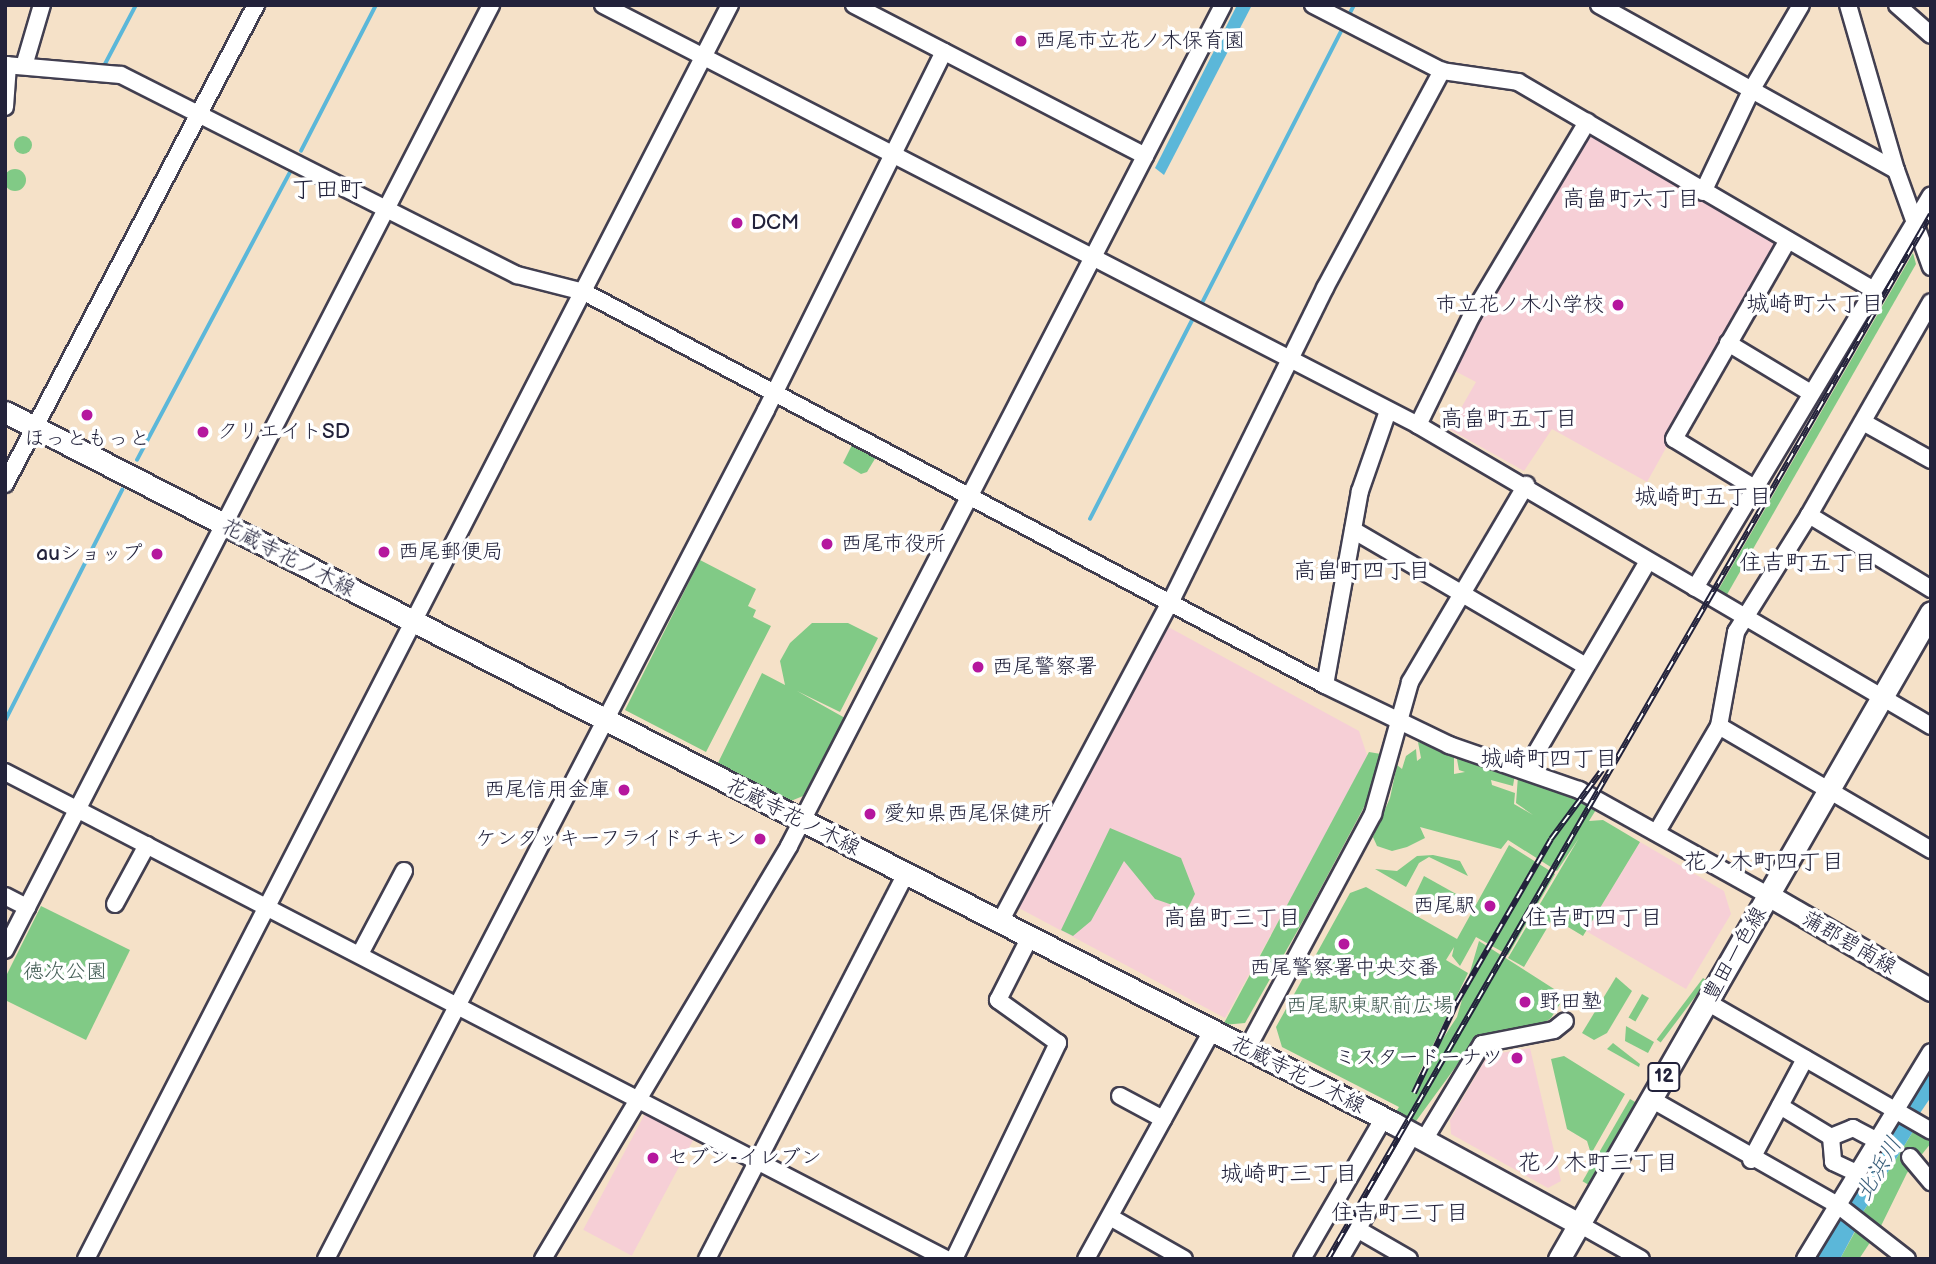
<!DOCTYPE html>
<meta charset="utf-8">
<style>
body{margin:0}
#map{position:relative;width:1936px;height:1264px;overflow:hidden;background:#f5e1c8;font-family:"Balsamiq Sans","Klee One",sans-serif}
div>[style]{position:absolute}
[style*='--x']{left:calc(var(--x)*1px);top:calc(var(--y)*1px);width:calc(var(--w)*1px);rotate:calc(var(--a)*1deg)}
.built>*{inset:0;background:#f6cfd6;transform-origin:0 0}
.green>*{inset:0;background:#81ca86;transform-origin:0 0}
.round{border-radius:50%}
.water>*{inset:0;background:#5bb7d9}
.stream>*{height:3.5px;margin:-1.75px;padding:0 1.75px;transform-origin:1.75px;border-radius:1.75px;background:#5bb7d9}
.roads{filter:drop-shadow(2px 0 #423f50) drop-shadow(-2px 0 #423f50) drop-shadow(0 2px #423f50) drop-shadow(0 -2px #423f50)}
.minor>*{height:16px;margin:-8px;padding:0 8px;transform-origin:8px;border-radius:8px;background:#fff}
.major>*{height:21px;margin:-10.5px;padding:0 10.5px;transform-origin:10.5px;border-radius:10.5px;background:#fff}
.rail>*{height:6px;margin-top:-3px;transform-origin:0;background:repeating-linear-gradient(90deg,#fff 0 10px,#22223b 0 20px);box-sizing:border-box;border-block:2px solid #22223b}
.dots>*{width:19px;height:19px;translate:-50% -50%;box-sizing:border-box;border:4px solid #fff;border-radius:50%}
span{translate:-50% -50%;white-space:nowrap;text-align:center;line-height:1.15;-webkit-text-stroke:7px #fff;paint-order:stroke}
.shield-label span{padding:2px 5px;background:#fff;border:2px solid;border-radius:5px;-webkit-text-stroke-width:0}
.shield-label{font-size:19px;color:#22223b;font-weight:700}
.poi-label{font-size:21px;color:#22223b}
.left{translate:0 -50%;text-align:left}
.right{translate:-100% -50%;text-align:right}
.street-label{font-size:21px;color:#22223b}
.park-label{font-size:21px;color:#435d55}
.neighbourhood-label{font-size:23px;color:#22223b}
.water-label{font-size:23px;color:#395e7a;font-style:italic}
.quarter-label{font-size:24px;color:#22223b}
.frame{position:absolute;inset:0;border:7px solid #22223b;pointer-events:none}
</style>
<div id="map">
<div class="built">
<div style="clip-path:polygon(1589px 128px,1782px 240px,1647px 482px,1552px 429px,1524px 471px,1449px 429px,1476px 382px,1453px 370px)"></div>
<div style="clip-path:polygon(1161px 623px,1359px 731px,1368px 758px,1225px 1018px,1015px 906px)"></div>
<div style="clip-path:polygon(1640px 842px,1724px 891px,1731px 914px,1686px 989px,1586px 931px)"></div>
<div style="clip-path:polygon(1530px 1048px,1561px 1181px,1548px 1188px,1451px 1134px,1450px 1120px,1488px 1055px)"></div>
<div style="left:648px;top:1108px;width:55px;height:138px;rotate:28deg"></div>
</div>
<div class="green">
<div class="round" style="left:14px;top:136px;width:18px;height:18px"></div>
<div class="round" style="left:4px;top:169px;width:22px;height:22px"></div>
<div style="clip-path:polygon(1913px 253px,1916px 264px,1725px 598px,1717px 592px)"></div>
<div style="clip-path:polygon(852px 445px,876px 457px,867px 472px,861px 474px,843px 463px)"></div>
<div style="clip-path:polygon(700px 560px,756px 589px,748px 606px,756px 610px,753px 617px,771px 626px,706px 752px,625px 710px)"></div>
<div style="clip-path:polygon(812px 623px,848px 623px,878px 638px,840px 712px,797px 691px,845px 718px,803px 796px,786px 803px,716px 767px,762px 673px,785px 685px,780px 661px,790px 643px)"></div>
<div style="clip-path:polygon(1418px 742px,1454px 754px,1454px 774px,1465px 772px,1459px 770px,1456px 754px,1515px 774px,1513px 786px,1491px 780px,1492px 785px,1515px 793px,1514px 804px,1533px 815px,1516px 803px,1518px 776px,1599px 805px,1589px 821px,1603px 820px,1640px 842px,1583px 936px,1553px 918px,1524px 967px,1508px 958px,1579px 838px,1557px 871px,1508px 840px,1501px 849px,1420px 827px,1425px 838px,1407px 847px,1392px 851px,1377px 846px,1373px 837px,1390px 798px,1397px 765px,1402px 769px,1406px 756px,1416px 749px,1417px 761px,1421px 758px)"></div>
<div style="clip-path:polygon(1369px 752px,1381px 754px,1372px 792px,1307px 914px,1245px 1023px,1223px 1025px)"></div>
<div style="clip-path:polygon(1110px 828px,1181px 858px,1195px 894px,1187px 910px,1155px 899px,1124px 861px,1091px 921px,1073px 936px,1061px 930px)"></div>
<div style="clip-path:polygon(1509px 845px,1555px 874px,1508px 955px,1476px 937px,1460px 966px,1452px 956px,1454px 947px,1446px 960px,1468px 973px,1417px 1078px,1457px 1017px,1479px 941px,1565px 996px,1551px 1018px,1539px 1027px,1476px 1039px,1411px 1128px,1392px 1118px,1399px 1107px,1282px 1047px,1276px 1027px,1350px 893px,1366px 887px,1457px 939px)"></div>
<div style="clip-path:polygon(1433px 855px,1460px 861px,1468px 876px,1429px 857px,1419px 863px,1406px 887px,1375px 869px,1397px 871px,1417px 856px)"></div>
<div style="clip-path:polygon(1424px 876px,1458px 895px,1445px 903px,1415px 895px)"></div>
<div style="clip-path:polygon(41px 906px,130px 950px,86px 1040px,5px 1000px,5px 978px)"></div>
<div style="clip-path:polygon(1616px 977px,1632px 991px,1607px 1033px,1594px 1040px,1582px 1033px)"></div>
<div style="left:1703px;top:978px;width:5px;height:77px;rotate:37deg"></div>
<div style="left:1642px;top:994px;width:8px;height:27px;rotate:30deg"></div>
<div style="clip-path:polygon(1626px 1026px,1654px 1042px,1648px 1053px,1625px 1041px)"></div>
<div style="clip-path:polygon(1613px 1043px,1640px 1064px,1639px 1067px,1607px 1049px)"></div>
<div style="clip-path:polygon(1564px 1056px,1625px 1094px,1591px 1154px,1587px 1141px,1567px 1129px,1551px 1059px)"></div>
<div style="left:1630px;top:1099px;width:8px;height:95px;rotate:30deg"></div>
<div style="clip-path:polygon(1917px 1125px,1931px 1133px,1931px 1143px,1907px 1173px,1880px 1228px,1860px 1217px)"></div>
<div style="clip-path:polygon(1857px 1228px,1873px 1238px,1859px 1259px,1840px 1259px)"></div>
</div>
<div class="water">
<div style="clip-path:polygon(1237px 5px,1252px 5px,1164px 175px,1155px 168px)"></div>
<div style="clip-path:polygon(1931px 1063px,1931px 1097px,1918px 1116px,1903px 1108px)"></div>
<div style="clip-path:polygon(1899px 1117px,1917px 1125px,1860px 1217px,1848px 1207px)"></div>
<div style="clip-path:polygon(1840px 1215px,1857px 1227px,1840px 1259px,1816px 1259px)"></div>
</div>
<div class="stream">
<div style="--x:1347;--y:19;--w:16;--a:-63"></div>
<div style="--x:104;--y:66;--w:69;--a:-62.3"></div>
<div style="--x:301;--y:151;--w:164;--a:-62.8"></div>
<div style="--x:1199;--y:309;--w:318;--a:-62.9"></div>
<div style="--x:137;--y:460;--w:328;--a:-62"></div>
<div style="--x:1090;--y:519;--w:229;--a:-62.8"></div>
<div style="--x:5;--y:721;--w:259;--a:-63.1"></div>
</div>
<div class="roads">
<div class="minor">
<div style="--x:603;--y:5;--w:917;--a:27.26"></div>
<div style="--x:1418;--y:425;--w:595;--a:30.4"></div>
<div style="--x:854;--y:5;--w:328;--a:27.4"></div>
<div style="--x:1313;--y:5;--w:145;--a:27.1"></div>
<div style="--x:1442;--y:71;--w:77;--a:8.2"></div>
<div style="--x:1518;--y:82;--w:409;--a:30.3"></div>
<div style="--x:1599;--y:5;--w:340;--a:29.1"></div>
<div style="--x:1848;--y:5;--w:172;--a:73.8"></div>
<div style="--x:1896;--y:170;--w:103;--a:70.2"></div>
<div style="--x:1897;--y:5;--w:45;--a:41.4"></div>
<div style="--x:5;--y:65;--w:116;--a:4.9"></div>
<div style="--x:121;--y:75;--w:444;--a:26.8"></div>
<div style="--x:517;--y:275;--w:69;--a:14.2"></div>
<div style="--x:584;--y:292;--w:839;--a:27.94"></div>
<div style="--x:1325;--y:685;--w:138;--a:25.8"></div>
<div style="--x:1449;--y:745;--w:138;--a:19.1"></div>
<div style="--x:1579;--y:790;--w:216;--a:29.1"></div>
<div style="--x:24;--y:66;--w:64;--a:-73.6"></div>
<div style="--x:5;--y:107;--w:42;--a:-85.9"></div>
<div style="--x:1703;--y:192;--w:114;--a:-64.6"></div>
<div style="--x:1752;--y:89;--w:97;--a:-59.7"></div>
<div style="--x:1728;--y:343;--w:97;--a:31.1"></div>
<div style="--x:1863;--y:422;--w:78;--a:29.2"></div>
<div style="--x:1418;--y:425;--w:123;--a:-63.9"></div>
<div style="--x:1472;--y:315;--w:225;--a:-59.2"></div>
<div style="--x:5;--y:484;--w:541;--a:-62.35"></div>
<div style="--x:1753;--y:487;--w:92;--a:-148.7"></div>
<div style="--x:1674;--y:439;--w:229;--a:-60.2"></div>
<div style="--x:1809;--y:515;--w:143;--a:31.2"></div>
<div style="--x:1353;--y:530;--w:270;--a:30.3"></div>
<div style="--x:1695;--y:588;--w:458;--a:-59"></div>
<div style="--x:1325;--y:685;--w:197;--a:-79.8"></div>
<div style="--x:1360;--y:491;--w:85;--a:-70.7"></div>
<div style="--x:1719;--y:726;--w:246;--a:30.3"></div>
<div style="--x:1526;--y:770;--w:242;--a:-59.7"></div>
<div style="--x:5;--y:772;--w:1060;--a:27.36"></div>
<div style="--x:1658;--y:830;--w:121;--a:-59.6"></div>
<div style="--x:1719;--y:726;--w:96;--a:-79.7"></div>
<div style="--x:1736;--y:632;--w:138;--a:-58"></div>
<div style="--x:1809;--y:515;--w:245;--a:-60.2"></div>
<div style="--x:5;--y:896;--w:25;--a:27"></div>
<div style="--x:115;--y:904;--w:67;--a:-61.5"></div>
<div style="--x:1000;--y:922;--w:364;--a:-62"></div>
<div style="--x:1171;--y:601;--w:349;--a:-63.8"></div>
<div style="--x:1325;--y:288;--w:247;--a:-61.7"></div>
<div style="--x:5;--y:950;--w:1063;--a:-62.78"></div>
<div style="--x:360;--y:954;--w:94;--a:-62.1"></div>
<div style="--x:1707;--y:1002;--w:258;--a:29.9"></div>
<div style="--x:1247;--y:1049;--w:267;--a:-61.8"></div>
<div style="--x:1373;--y:814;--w:137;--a:-74.3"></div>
<div style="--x:1410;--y:682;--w:229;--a:-59.5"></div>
<div style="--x:1120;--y:1096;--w:49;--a:28.1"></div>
<div style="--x:1651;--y:1099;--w:216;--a:29.6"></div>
<div style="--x:1839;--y:1206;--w:86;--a:37.9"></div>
<div style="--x:1780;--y:1106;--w:60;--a:31.3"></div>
<div style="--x:1831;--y:1137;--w:25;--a:85"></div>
<div style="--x:1833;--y:1162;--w:26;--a:25"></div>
<div style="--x:1831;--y:1137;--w:24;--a:-22"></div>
<div style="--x:1853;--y:1128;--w:27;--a:28"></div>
<div style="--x:1424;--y:1140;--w:112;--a:-58.9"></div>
<div style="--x:1482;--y:1044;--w:73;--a:-11"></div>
<div style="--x:1554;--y:1030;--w:14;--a:-39"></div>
<div style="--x:1910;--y:1157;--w:33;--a:50"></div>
<div style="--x:1751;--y:1160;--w:115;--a:-61.9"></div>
<div style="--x:1110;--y:1217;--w:85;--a:29.6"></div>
<div style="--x:1579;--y:1224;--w:71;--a:29.4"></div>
<div style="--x:1357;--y:1229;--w:60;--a:30"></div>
<div style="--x:86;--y:1259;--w:1410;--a:-62.82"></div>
<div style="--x:326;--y:1259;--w:956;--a:-62.6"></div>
<div style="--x:766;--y:410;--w:400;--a:-63.6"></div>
<div style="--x:543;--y:1259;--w:481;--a:-59.2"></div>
<div style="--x:789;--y:846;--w:946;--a:-62.7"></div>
<div style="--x:707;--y:1259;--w:433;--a:-62.7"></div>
<div style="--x:954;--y:1259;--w:240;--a:-64.3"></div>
<div style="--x:1058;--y:1043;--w:74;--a:-144.4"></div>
<div style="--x:998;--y:1000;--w:71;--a:-63.1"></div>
<div style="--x:1086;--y:1259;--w:260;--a:-61.1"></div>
<div style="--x:1302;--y:1259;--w:162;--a:-59.9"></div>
<div style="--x:1340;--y:1259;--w:145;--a:-59.7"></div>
<div style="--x:1805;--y:1259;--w:242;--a:-58.7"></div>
</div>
<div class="major">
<div style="--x:5;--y:412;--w:1560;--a:27.12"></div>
<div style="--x:1393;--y:1123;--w:212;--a:28.5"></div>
<div style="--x:1768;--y:895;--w:189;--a:30.2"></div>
<div style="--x:1559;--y:1259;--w:746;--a:-60.1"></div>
</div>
</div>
<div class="rail">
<div style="--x:1414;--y:1093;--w:101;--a:-64.7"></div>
<div style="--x:1457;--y:1002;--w:188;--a:-60"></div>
<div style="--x:1551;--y:839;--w:86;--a:-53.5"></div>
<div style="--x:1328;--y:1259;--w:1206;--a:-60.01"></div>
</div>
<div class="dots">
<div style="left:1021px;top:41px;background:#b5179e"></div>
<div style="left:737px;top:223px;background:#b5179e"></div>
<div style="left:1618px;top:305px;background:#b5179e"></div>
<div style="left:87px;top:415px;background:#b5179e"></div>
<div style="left:203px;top:432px;background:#b5179e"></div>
<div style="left:827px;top:544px;background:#b5179e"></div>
<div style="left:384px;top:552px;background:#b5179e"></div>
<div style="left:157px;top:554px;background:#b5179e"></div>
<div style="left:978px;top:667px;background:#b5179e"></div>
<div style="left:624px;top:790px;background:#b5179e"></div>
<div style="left:870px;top:814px;background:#b5179e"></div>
<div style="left:760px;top:839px;background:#b5179e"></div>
<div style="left:1490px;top:906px;background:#b5179e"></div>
<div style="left:1344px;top:944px;background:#b5179e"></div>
<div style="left:1525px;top:1002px;background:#b5179e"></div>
<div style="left:1517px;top:1058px;background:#b5179e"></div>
<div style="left:653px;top:1158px;background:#b5179e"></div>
</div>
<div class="shield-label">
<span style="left:1664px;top:1077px">12</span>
</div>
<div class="poi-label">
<span class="left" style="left:1035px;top:41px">西尾市立花ノ木保育園</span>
<span class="left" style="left:751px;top:223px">DCM</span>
<span class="right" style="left:1604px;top:305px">市立花ノ木小学校</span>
<span class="left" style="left:217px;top:432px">クリエイトSD</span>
<span style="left:87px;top:439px">ほっともっと</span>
<span class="left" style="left:841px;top:544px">西尾市役所</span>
<span class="left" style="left:398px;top:552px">西尾郵便局</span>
<span class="right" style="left:143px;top:554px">auショップ</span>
<span class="left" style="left:992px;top:667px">西尾警察署</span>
<span class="right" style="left:610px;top:790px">西尾信用金庫</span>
<span class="left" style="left:884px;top:814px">愛知県西尾保健所</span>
<span class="right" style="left:746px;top:839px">ケンタッキーフライドチキン</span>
<span class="right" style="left:1476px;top:906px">西尾駅</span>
<span style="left:1344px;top:968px">西尾警察署中央交番</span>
<span class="left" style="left:1539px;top:1002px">野田塾</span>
<span class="right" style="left:1503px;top:1058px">ミスタードーナツ</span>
<span class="left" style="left:667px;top:1158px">セブン-イレブン</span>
</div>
<div class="street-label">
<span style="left:288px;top:558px;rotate:27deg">花蔵寺花ノ木線</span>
<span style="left:793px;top:817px;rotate:27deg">花蔵寺花ノ木線</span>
<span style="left:1849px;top:943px;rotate:30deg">蒲郡碧南線</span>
<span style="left:1735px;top:954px;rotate:-60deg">豊田一色線</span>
<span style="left:1298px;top:1075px;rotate:27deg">花蔵寺花ノ木線</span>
</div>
<div class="park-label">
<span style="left:65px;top:972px">徳次公園</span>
<span style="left:1370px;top:1006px">西尾駅東駅前広場</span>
</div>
<div class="neighbourhood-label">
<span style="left:1631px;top:199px">高畠町六丁目</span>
<span style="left:1815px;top:304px">城崎町六丁目</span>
<span style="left:1509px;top:419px">高畠町五丁目</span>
<span style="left:1703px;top:497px">城崎町五丁目</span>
<span style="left:1808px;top:563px">住吉町五丁目</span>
<span style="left:1362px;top:571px">高畠町四丁目</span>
<span style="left:1549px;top:759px">城崎町四丁目</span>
<span style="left:1764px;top:862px">花ノ木町四丁目</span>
<span style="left:1232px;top:918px">高畠町三丁目</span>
<span style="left:1594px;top:918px">住吉町四丁目</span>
<span style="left:1598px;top:1163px">花ノ木町三丁目</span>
<span style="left:1289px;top:1174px">城崎町三丁目</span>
<span style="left:1400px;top:1213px">住吉町三丁目</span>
</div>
<div class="water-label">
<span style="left:1879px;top:1169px;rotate:-60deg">北浜川</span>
</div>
<div class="quarter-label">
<span style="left:327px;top:190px">丁田町</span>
</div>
<div class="frame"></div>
</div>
